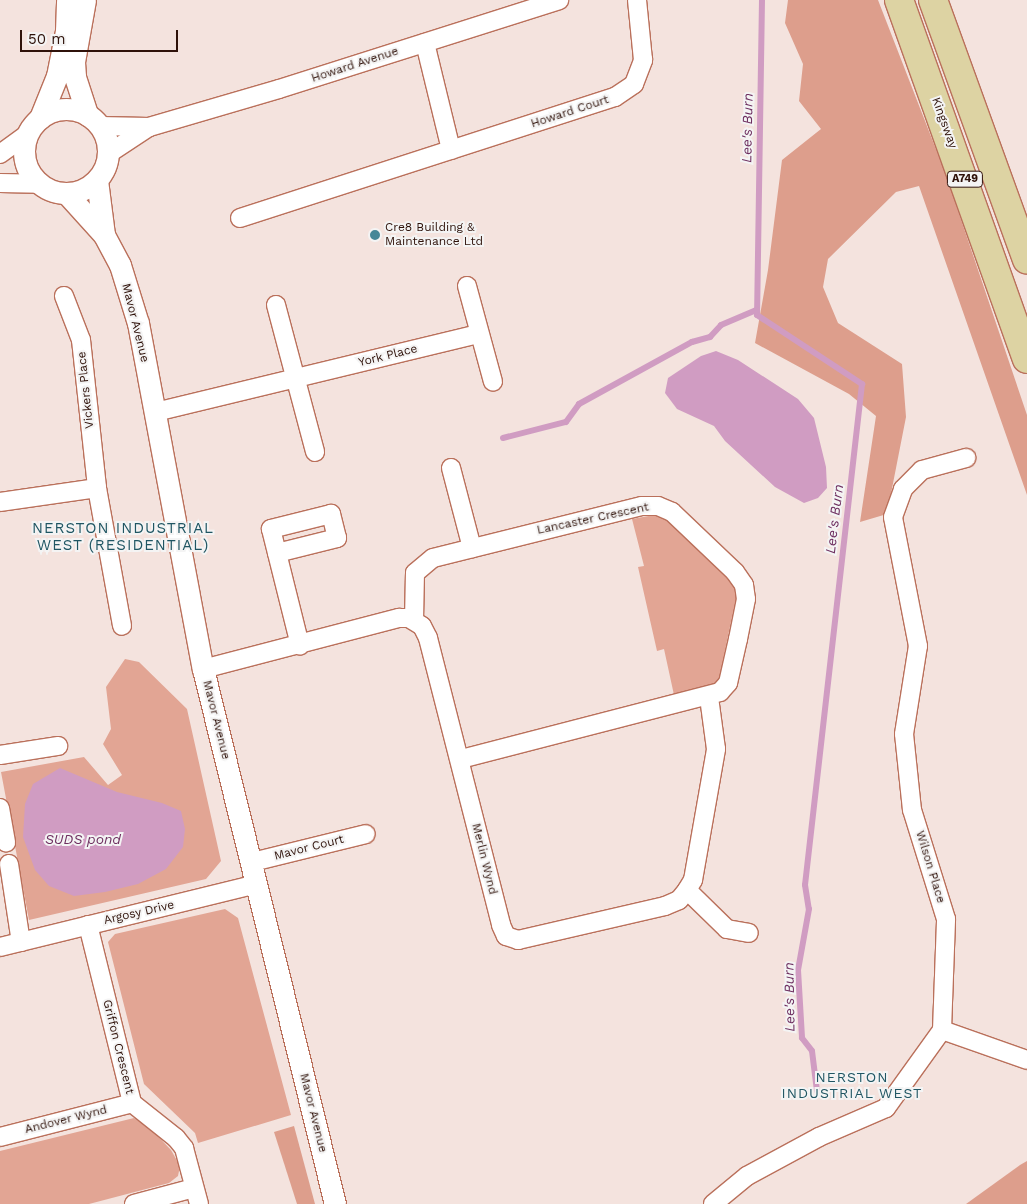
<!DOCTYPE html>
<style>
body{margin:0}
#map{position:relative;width:1027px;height:1204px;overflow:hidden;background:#f4e3de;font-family:"Work Sans",sans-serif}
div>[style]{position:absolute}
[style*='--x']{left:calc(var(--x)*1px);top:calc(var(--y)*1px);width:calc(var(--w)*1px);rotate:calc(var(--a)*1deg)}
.green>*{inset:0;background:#e2a594}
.forest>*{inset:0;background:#dd9e8c}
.water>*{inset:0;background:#d09cc2}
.stream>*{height:6px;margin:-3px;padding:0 3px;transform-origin:3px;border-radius:3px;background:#d09cc2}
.roads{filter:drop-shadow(1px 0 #ba705b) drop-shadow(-1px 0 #ba705b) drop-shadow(0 1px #ba705b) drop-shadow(0 -1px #ba705b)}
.minor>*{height:18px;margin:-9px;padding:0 9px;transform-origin:9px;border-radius:9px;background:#fff}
.tertiary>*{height:21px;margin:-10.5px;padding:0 10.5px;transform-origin:10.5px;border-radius:10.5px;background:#fff}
.tertiary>.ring{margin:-10.5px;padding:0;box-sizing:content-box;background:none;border:21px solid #fff;border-radius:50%}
.primary>*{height:28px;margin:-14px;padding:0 14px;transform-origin:14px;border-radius:14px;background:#ddd3a3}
.dots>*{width:14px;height:14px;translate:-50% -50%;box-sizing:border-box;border:2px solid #f4f4f4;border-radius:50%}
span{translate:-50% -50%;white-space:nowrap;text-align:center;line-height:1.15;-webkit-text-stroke:4px #f4f4f4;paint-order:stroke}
.shield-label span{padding:1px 4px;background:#f4f4f4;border:1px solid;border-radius:4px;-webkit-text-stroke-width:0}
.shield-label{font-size:11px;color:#2f120a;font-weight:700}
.street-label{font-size:12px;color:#2f120a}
.poi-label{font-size:12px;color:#2f120a}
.left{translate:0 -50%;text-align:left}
.water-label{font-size:14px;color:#6e2f60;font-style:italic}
.neighbourhood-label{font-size:14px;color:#205663;letter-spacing:1px}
.quarter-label{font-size:15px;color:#205663;letter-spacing:1px}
.scale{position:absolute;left:20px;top:30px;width:158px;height:22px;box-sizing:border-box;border:2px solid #2f120a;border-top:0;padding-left:6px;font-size:15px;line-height:18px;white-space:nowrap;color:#2f120a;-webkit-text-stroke:4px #f4f4f4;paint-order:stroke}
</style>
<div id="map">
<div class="green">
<div style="clip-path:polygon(654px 515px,673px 521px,733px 580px,736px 598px,719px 679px,714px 685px,674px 695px,664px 649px,657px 651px,638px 567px,644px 566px,632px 519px)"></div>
<div style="clip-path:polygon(125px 659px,139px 662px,187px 709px,221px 861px,206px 879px,29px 920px,1px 772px,84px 757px,108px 785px,122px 775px,103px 744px,111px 729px,106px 687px)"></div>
<div style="clip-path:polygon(225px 909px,238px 918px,291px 1115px,198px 1143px,195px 1133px,144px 1084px,108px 942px,115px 934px)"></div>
<div style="clip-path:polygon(134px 1118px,152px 1130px,171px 1150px,180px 1166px,178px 1176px,169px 1183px,89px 1204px,0 1204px,0 1151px)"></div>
</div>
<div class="forest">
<div style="clip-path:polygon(788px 0,878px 0,946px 175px,1027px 415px,1027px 495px,919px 186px,896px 192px,828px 259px,823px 287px,838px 323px,902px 364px,906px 417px,887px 514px,860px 522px,876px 416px,849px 394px,755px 343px,768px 270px,782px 160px,821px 129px,799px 101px,803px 64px,785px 23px)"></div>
<div style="clip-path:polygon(294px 1126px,315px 1204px,297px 1204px,274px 1132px)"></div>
<div style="clip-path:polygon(1027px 1161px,1027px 1204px,966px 1204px,1020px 1165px)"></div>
</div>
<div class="water">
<div style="clip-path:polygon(716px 351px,738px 360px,798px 399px,814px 418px,826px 467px,827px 488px,818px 498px,804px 503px,775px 487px,725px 441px,714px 426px,677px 409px,665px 393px,668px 378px,701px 356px)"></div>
<div style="clip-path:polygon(60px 768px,117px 792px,162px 803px,181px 811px,185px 829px,183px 847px,166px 869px,138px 884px,105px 892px,74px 896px,49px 886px,35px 870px,23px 837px,25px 804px,33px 784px)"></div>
</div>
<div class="stream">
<div style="--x:762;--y:0;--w:315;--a:90.9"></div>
<div style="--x:757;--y:315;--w:126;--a:33.3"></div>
<div style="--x:862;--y:384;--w:504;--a:96.49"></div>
<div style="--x:805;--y:885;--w:24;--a:81"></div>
<div style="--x:809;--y:909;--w:62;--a:100.2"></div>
<div style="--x:798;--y:970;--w:68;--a:86.6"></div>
<div style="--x:802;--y:1038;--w:16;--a:52"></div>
<div style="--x:812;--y:1051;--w:40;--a:82.9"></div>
<div style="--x:503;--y:438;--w:65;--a:-14.3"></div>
<div style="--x:566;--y:422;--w:22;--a:-54"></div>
<div style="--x:579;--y:404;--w:129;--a:-28.8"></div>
<div style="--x:692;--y:342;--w:19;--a:-16"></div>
<div style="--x:710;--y:337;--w:16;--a:-47"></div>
<div style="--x:721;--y:325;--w:39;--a:-23"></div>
</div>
<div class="roads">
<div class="minor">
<div style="--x:425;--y:43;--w:110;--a:76.3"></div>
<div style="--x:99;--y:126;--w:50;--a:1.1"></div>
<div style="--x:149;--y:127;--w:135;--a:-16.3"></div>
<div style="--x:279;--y:89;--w:294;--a:-17.6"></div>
<div style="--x:0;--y:154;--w:34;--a:-36"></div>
<div style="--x:108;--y:154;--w:49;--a:-33.4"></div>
<div style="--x:0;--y:183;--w:39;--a:1"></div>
<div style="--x:240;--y:218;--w:394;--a:-17.9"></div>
<div style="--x:615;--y:97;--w:23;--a:-34"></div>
<div style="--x:634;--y:84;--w:26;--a:-69"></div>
<div style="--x:643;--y:60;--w:60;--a:-95.7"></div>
<div style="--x:467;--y:286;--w:99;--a:74.8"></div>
<div style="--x:64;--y:296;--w:47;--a:68.9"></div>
<div style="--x:81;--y:340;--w:149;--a:83.8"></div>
<div style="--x:97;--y:488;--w:140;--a:79.7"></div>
<div style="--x:276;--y:305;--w:152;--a:75.1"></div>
<div style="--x:156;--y:412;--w:331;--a:-13.6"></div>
<div style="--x:451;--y:468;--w:83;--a:75.3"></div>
<div style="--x:0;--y:502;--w:98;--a:-8.2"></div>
<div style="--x:277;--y:553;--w:62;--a:-14"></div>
<div style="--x:337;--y:538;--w:25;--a:-104"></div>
<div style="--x:331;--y:514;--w:62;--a:166"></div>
<div style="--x:271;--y:529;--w:120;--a:76"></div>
<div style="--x:414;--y:620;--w:47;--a:-88.8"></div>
<div style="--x:415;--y:573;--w:23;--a:-40"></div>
<div style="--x:433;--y:558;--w:215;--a:-14"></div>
<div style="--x:642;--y:506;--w:16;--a:0"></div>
<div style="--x:658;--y:506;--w:15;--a:23"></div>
<div style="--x:672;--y:512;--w:87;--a:43.6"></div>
<div style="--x:735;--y:572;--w:16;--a:55"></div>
<div style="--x:744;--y:585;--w:14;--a:82"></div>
<div style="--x:746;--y:599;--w:41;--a:101.3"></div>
<div style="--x:738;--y:639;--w:45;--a:102.8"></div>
<div style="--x:728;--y:683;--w:12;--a:132"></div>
<div style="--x:720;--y:692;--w:268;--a:165.5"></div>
<div style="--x:203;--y:669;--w:203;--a:-14.6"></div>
<div style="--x:399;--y:618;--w:10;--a:0"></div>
<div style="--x:409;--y:618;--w:15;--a:32"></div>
<div style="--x:422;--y:626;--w:13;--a:63"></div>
<div style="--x:428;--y:638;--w:296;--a:75.7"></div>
<div style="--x:501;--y:925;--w:12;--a:66"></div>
<div style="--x:506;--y:936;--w:13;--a:18"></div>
<div style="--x:518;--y:940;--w:151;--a:-13"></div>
<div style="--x:665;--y:906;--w:15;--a:-23"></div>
<div style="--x:679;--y:900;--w:13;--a:-51"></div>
<div style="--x:687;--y:890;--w:12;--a:-59"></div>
<div style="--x:693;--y:880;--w:133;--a:-80"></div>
<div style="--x:716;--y:749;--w:52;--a:-97.7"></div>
<div style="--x:0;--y:755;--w:59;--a:-8.8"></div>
<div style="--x:0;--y:808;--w:35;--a:80"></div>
<div style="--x:252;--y:862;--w:117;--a:-13.8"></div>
<div style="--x:9;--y:864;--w:79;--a:81.3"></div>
<div style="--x:687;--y:890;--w:56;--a:44.3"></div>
<div style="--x:727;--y:929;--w:22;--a:10"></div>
<div style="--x:88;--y:925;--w:183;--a:76.1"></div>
<div style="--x:132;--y:1103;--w:56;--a:38.5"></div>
<div style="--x:176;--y:1138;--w:13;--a:51"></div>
<div style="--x:184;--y:1148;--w:58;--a:75"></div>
<div style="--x:0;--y:947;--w:265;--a:-13.8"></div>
<div style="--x:942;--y:1030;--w:90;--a:19.4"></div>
<div style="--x:0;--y:1137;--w:136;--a:-14.4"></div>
<div style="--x:134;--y:1204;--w:62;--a:-14.9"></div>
<div style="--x:713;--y:1204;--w:44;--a:-39.5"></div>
<div style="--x:747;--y:1176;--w:82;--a:-28.4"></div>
<div style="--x:819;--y:1137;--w:73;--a:-23.4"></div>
<div style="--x:886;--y:1108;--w:96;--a:-54.3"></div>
<div style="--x:942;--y:1030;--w:111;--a:-87.9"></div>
<div style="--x:946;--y:919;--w:114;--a:-107.3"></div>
<div style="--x:912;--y:810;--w:76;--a:-96"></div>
<div style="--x:904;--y:734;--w:89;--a:-81"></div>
<div style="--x:918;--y:646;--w:131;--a:-101"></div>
<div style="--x:893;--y:517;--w:30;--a:-70"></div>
<div style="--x:903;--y:489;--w:27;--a:-45"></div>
<div style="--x:922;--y:470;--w:46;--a:-15.3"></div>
</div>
<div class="tertiary">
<div style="--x:85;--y:0;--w:63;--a:100.1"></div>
<div style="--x:74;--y:62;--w:15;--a:86"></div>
<div style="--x:75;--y:77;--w:40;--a:72"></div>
<div class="ring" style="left:24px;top:109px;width:63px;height:63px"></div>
<div style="--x:40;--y:118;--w:45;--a:-68"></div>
<div style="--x:57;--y:76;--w:46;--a:-78.7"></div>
<div style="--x:66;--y:31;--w:31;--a:-88"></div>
<div style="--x:97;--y:180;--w:55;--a:82.7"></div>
<div style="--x:66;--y:193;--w:57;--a:47.9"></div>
<div style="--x:104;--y:235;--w:34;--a:62"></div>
<div style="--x:120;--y:265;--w:61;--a:72.8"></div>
<div style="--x:138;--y:323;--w:352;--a:79.4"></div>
<div style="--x:203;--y:669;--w:551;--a:76.14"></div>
</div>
<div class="primary">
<div style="--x:899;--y:0;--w:381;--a:70.4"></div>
<div style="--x:933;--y:0;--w:276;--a:70.1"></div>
</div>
</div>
<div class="dots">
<div style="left:375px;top:235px;background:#458798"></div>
</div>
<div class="shield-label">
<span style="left:965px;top:179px">A749</span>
</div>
<div class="street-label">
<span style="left:355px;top:65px;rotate:-18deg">Howard Avenue</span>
<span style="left:570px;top:112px;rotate:-18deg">Howard Court</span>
<span style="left:944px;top:123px;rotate:70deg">Kingsway</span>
<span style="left:135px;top:323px;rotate:76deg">Mavor Avenue</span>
<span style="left:388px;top:356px;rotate:-14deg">York Place</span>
<span style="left:86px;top:390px;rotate:-96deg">Vickers Place</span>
<span style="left:593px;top:519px;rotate:-12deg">Lancaster Crescent</span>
<span style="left:216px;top:720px;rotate:76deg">Mavor Avenue</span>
<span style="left:309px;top:848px;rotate:-14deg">Mavor Court</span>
<span style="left:484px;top:859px;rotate:76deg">Merlin Wynd</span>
<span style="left:930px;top:867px;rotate:73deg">Wilson Place</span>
<span style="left:139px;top:913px;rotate:-13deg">Argosy Drive</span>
<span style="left:118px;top:1047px;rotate:76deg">Griffon Crescent</span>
<span style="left:313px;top:1113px;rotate:76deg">Mavor Avenue</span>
<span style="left:66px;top:1120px;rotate:-14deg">Andover Wynd</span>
</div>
<div class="poi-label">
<span class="left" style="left:385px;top:235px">Cre8 Building &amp;<br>Maintenance Ltd</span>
</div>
<div class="water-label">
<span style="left:747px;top:128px;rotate:-89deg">Lee's Burn</span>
<span style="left:834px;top:519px;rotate:-83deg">Lee's Burn</span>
<span style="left:83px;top:839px">SUDS pond</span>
<span style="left:789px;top:997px;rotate:-91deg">Lee's Burn</span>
</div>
<div class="neighbourhood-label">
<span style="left:852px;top:1085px">NERSTON<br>INDUSTRIAL WEST</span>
</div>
<div class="quarter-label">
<span style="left:123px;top:537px">NERSTON INDUSTRIAL<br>WEST (RESIDENTIAL)</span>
</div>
<div class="scale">50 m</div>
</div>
